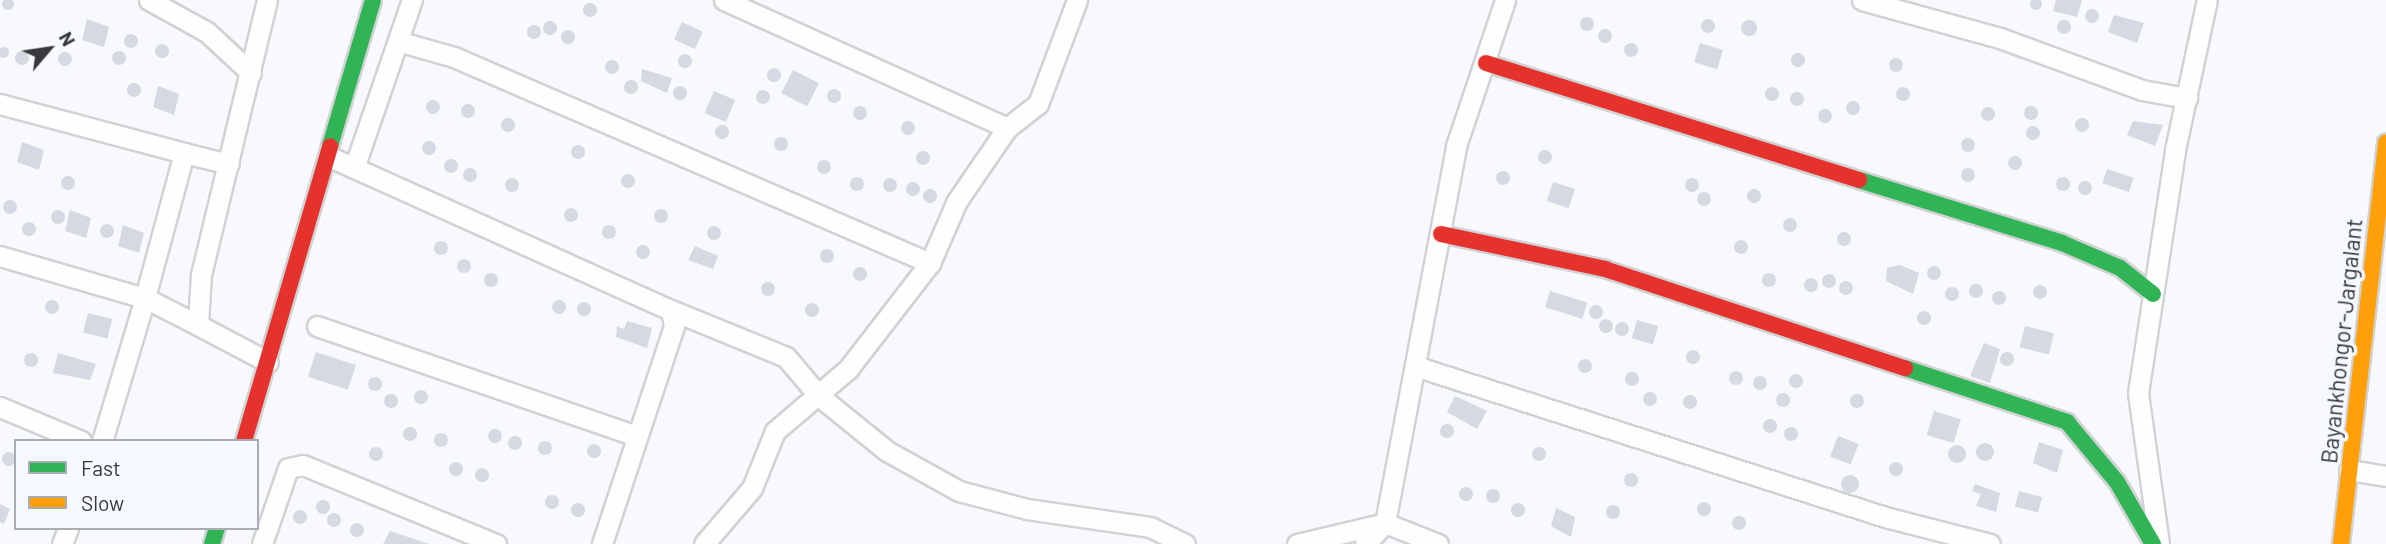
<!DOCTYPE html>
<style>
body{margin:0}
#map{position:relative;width:2386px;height:544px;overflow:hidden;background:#f7f9fc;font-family:Barlow,sans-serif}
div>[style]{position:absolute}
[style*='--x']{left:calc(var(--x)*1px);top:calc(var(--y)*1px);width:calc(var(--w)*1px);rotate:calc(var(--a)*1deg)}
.building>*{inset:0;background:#d5d9e2;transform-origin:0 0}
.round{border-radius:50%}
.roads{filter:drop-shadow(2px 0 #d0d2d4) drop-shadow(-2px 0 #d0d2d4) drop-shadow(0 2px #d0d2d4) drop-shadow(0 -2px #d0d2d4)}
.street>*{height:19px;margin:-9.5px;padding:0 9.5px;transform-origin:9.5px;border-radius:9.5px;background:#fefeff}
.fast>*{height:16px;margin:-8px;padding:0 8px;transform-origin:8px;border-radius:8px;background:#30b455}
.slow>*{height:16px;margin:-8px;padding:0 8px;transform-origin:8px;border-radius:8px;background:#ff9f0a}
.jam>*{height:16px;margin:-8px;padding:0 8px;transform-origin:8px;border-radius:8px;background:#e5322d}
span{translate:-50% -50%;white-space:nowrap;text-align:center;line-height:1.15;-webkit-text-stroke:7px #f5f8fe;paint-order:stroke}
.street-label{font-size:23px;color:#37393c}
.legend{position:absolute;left:14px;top:439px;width:245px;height:91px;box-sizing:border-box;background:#f5f8fe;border:2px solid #a9acb0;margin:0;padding:9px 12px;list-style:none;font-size:21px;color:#37393c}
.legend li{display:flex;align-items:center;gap:14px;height:35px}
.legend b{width:35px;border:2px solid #a9acb0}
.north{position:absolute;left:14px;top:14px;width:70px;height:70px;-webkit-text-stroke:5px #f5f8fe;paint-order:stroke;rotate:61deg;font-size:19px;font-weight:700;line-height:28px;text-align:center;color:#37393c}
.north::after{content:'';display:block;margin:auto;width:24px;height:32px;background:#37393c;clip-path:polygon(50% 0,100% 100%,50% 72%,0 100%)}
</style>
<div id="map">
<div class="building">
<div class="round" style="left:2030px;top:-2px;width:12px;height:12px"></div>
<div class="round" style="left:2px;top:-2px;width:12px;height:12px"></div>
<div style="clip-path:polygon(2056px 0,2082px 0,2077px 17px,2053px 11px)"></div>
<div class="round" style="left:583px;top:3px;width:14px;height:14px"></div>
<div class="round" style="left:2085px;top:9px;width:14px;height:14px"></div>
<div style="clip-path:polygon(2114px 15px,2144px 23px,2137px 43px,2108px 32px)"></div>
<div class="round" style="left:1580px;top:17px;width:14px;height:14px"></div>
<div class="round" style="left:1701px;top:19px;width:14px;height:14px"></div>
<div style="clip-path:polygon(87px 19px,109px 27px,104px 47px,82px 40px)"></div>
<div class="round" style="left:2057px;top:20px;width:14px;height:14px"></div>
<div class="round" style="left:1741px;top:20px;width:16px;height:16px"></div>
<div class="round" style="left:543px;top:21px;width:14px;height:14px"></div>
<div style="left:682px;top:22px;width:23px;height:19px;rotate:25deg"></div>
<div class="round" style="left:527px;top:25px;width:14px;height:14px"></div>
<div class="round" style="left:1598px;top:29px;width:14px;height:14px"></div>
<div class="round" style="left:561px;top:30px;width:14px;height:14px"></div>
<div class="round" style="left:124px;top:34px;width:14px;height:14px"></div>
<div class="round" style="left:1624px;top:43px;width:14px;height:14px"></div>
<div style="left:1700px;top:43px;width:24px;height:20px;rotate:17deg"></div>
<div class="round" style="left:155px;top:44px;width:14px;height:14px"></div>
<div class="round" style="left:-2.5px;top:46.5px;width:11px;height:11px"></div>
<div class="round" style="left:15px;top:51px;width:14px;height:14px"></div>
<div class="round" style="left:112px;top:51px;width:14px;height:14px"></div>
<div class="round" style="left:58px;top:52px;width:14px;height:14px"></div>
<div class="round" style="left:1791px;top:53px;width:14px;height:14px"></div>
<div class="round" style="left:678px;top:54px;width:14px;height:14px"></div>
<div class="round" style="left:1889px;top:58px;width:14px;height:14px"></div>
<div class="round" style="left:605px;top:60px;width:14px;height:14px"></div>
<div class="round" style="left:767px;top:68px;width:14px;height:14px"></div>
<div style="clip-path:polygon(642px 69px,672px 78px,667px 93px,641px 81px)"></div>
<div style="left:793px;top:70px;width:29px;height:26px;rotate:27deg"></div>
<div class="round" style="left:624px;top:80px;width:14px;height:14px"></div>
<div class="round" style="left:127px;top:83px;width:14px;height:14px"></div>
<div class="round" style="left:673px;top:86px;width:14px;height:14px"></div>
<div style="clip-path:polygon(158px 86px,179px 94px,174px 115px,153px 107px)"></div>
<div class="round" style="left:1765px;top:87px;width:14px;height:14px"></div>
<div class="round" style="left:1896px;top:87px;width:14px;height:14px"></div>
<div class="round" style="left:827px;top:89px;width:14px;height:14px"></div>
<div class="round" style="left:756px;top:90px;width:14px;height:14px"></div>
<div style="left:714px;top:91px;width:23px;height:24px;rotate:23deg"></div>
<div class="round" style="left:1790px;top:92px;width:14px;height:14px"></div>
<div class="round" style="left:426px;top:100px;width:14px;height:14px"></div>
<div class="round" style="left:1846px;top:101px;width:14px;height:14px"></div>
<div class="round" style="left:461px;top:104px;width:14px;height:14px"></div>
<div class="round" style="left:853px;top:106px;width:14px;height:14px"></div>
<div class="round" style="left:2024px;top:106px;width:14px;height:14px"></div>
<div class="round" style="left:1981px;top:107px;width:14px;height:14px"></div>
<div class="round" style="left:1818px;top:109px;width:14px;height:14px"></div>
<div class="round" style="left:501px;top:118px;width:14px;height:14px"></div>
<div class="round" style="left:2075px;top:118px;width:14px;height:14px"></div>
<div class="round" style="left:901px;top:121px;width:14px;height:14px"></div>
<div style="clip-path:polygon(2133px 121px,2163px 125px,2155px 146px,2127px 135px)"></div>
<div class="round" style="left:715px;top:125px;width:14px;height:14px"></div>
<div class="round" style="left:2026px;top:126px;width:14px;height:14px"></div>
<div class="round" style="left:774px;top:137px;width:14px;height:14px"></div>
<div class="round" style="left:1961px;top:138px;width:14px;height:14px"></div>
<div class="round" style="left:422px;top:141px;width:14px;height:14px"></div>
<div style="clip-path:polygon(22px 142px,44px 150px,39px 170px,17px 162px)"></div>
<div class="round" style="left:571px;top:145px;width:14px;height:14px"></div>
<div class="round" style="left:1538px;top:150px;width:14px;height:14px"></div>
<div class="round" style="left:916px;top:151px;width:14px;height:14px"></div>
<div class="round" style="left:2008px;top:156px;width:14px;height:14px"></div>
<div class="round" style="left:444px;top:159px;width:14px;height:14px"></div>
<div class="round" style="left:817px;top:160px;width:14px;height:14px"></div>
<div class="round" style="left:463px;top:168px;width:14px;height:14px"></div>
<div class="round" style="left:1961px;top:168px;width:14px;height:14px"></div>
<div style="left:2107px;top:169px;width:28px;height:15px;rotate:18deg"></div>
<div class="round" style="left:1496px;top:171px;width:14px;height:14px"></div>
<div class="round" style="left:621px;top:174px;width:14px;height:14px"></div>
<div class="round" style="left:61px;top:176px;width:14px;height:14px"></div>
<div class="round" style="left:2056px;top:177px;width:14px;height:14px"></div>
<div class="round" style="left:850px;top:177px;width:14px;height:14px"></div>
<div class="round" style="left:883px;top:178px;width:14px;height:14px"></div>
<div class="round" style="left:1685px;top:178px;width:14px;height:14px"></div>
<div class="round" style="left:505px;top:178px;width:14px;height:14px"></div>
<div class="round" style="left:2078px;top:181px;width:14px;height:14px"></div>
<div class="round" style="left:906px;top:182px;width:14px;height:14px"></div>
<div style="left:1553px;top:182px;width:23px;height:20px;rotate:18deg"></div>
<div class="round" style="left:1747px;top:189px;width:14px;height:14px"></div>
<div class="round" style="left:923px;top:189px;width:14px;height:14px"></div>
<div class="round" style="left:1697px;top:192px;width:14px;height:14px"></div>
<div class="round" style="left:3px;top:200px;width:14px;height:14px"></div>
<div class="round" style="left:564px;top:208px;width:14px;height:14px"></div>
<div class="round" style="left:654px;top:209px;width:14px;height:14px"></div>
<div class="round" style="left:51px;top:210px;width:14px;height:14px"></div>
<div style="clip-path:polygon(70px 210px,91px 218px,86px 238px,65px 231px)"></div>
<div class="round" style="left:1783px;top:218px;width:14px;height:14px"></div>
<div class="round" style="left:22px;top:222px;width:14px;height:14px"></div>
<div class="round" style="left:100px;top:224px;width:14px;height:14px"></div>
<div class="round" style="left:602px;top:225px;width:14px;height:14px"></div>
<div style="clip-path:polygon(123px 225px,144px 233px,139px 253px,118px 246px)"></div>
<div class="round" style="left:707px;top:226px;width:14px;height:14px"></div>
<div class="round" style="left:1837px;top:232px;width:14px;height:14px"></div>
<div class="round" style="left:1734px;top:240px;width:14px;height:14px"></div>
<div class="round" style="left:434px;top:241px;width:14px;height:14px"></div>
<div class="round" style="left:636px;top:245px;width:14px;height:14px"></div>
<div style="clip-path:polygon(695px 246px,718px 256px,713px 269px,688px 260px)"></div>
<div class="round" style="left:820px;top:249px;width:14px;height:14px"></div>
<div class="round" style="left:457px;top:259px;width:14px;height:14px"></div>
<div style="clip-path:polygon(1900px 265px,1919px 273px,1913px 294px,1886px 281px,1887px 268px)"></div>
<div class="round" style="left:1927px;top:266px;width:14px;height:14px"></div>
<div class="round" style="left:853px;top:267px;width:14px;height:14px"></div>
<div class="round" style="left:484px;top:273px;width:14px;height:14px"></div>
<div class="round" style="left:1762px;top:273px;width:14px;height:14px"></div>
<div class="round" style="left:1822px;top:274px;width:14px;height:14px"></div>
<div class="round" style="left:1804px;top:278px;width:14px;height:14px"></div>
<div class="round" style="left:1839px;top:281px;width:14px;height:14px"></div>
<div class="round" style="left:761px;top:282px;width:14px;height:14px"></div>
<div class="round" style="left:1969px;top:284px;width:14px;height:14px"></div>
<div class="round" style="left:2033px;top:285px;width:14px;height:14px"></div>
<div class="round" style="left:1945px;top:287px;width:14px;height:14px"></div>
<div class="round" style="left:1992px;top:291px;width:14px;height:14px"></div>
<div style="left:1550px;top:291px;width:39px;height:17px;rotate:17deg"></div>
<div class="round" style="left:45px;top:300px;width:14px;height:14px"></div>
<div class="round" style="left:552px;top:300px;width:14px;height:14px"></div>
<div class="round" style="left:577px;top:302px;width:14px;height:14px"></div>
<div class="round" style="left:805px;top:303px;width:14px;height:14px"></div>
<div class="round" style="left:1589px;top:305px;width:14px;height:14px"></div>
<div class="round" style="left:1917px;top:311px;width:14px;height:14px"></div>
<div style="left:88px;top:313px;width:25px;height:20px;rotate:14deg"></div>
<div class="round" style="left:1599px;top:319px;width:14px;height:14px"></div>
<div style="left:1637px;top:320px;width:22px;height:19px;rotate:16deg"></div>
<div style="clip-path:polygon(627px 321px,652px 328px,647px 348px,616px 337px,617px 326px,624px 329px)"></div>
<div class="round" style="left:1615px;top:322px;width:14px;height:14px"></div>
<div style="left:2025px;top:326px;width:30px;height:22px;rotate:14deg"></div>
<div style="clip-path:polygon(1984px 343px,2000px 349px,1990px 383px,1970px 376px)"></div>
<div class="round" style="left:1686px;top:350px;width:14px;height:14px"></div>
<div class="round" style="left:2000px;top:352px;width:14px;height:14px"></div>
<div style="left:316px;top:352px;width:42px;height:26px;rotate:18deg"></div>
<div class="round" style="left:24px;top:353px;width:14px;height:14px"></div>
<div style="clip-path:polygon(58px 353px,96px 364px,90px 380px,53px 373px)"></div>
<div class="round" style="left:1578px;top:359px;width:14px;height:14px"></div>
<div class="round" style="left:1729px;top:371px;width:14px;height:14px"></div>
<div class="round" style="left:1625px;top:372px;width:14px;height:14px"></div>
<div class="round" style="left:1789px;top:374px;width:14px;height:14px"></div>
<div class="round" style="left:1753px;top:376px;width:14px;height:14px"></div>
<div class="round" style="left:368px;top:377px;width:14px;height:14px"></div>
<div class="round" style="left:414px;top:390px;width:14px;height:14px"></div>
<div class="round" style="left:1643px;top:392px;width:14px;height:14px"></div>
<div class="round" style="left:1776px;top:393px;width:14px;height:14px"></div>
<div class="round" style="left:384px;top:394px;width:14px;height:14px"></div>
<div class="round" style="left:1850px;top:394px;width:14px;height:14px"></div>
<div class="round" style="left:1683px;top:395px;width:14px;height:14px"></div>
<div style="clip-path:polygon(1455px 396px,1487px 411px,1477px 429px,1447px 412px)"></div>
<div style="left:1934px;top:411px;width:28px;height:25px;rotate:17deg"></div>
<div class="round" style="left:1763px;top:419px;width:14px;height:14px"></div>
<div class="round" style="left:1440px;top:424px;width:14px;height:14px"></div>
<div class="round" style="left:403px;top:427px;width:14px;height:14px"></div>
<div class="round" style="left:1784px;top:427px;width:14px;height:14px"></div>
<div class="round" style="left:488px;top:429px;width:14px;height:14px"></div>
<div class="round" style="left:434px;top:433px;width:14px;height:14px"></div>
<div class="round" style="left:508px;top:436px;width:14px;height:14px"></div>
<div style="left:1838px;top:436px;width:22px;height:22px;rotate:21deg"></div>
<div class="round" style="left:538px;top:441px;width:14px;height:14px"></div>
<div style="clip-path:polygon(2039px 442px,2063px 450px,2057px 473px,2033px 463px)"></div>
<div class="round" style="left:1976px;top:443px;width:18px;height:18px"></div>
<div class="round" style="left:587px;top:444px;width:14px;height:14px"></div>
<div class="round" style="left:1948px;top:445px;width:18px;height:18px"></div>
<div class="round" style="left:369px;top:447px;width:14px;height:14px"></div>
<div class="round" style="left:1532px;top:447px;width:14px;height:14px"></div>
<div class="round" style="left:2px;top:452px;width:14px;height:14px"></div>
<div class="round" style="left:1889px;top:462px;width:14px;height:14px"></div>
<div class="round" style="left:449px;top:462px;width:14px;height:14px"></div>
<div class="round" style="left:475px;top:468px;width:14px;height:14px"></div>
<div class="round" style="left:1624px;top:473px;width:14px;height:14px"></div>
<div class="round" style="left:1841px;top:475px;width:18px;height:18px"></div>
<div style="clip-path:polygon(1975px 484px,2000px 493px,1996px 512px,1976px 506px,1981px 494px,1972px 491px)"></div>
<div class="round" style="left:1459px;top:487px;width:14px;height:14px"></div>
<div class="round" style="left:1486px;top:489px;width:14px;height:14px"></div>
<div style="left:2019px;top:491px;width:24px;height:16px;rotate:15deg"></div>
<div class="round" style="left:545px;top:495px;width:14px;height:14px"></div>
<div class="round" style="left:316px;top:500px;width:14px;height:14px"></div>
<div class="round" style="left:1697px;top:502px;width:14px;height:14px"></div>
<div class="round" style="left:571px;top:503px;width:14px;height:14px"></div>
<div class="round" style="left:1511px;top:503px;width:14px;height:14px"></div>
<div style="clip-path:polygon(0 504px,10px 509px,4px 524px,0 522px)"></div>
<div class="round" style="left:1606px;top:505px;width:14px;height:14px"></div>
<div style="clip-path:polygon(1556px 508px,1575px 517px,1571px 537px,1551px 526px)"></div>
<div class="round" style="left:293px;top:510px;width:14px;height:14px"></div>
<div class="round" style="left:327px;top:513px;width:14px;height:14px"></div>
<div class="round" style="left:1732px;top:516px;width:14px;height:14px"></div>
<div class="round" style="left:350px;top:523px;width:14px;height:14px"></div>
<div style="clip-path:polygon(390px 531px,429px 544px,383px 544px)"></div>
</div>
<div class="roads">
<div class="street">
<div style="--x:149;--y:0;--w:66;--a:28.9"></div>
<div style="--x:207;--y:32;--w:60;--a:43"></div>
<div style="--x:267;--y:0;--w:282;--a:103.5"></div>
<div style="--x:201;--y:274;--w:51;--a:93.4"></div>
<div style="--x:198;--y:325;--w:79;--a:27.9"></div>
<div style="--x:724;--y:0;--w:311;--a:24.3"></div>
<div style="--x:1862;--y:0;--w:143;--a:15.4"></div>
<div style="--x:2000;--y:38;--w:151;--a:20.1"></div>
<div style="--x:2142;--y:90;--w:46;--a:10.1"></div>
<div style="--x:401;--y:42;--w:55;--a:15.8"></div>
<div style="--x:454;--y:57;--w:519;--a:23.4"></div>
<div style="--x:0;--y:104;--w:190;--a:14.9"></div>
<div style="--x:184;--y:153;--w:150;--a:105.1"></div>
<div style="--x:145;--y:298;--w:59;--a:27"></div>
<div style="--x:184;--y:153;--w:46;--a:13.7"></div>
<div style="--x:330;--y:157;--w:374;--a:24.2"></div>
<div style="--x:671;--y:310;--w:16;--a:79"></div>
<div style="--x:674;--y:326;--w:230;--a:108.3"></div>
<div style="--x:354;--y:168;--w:178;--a:-71"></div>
<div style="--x:0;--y:256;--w:151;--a:16.2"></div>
<div style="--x:145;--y:298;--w:149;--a:106.7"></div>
<div style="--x:671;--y:310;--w:124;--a:22.2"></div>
<div style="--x:786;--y:357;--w:51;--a:49.8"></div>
<div style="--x:819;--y:396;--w:87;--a:39"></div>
<div style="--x:887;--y:451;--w:82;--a:29.1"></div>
<div style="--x:959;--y:491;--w:70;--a:14.8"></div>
<div style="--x:1027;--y:509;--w:124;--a:8.3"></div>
<div style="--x:1150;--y:527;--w:39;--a:26"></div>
<div style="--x:317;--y:326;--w:337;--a:19"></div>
<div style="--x:1418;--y:367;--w:495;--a:17.8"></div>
<div style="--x:1889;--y:518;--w:104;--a:14.4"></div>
<div style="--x:0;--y:407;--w:88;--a:22.8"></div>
<div style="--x:2349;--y:470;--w:37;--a:9"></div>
<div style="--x:62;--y:544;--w:17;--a:-69"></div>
<div style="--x:262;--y:544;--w:80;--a:-71.1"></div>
<div style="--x:288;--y:468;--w:15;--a:-11"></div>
<div style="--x:303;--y:465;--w:209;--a:22.3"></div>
<div style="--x:704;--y:544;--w:74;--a:-49.4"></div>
<div style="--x:752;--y:488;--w:61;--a:-68"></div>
<div style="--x:775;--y:431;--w:96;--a:-40.3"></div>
<div style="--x:848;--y:369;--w:134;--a:-52.3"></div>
<div style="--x:930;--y:263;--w:68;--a:-66.5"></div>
<div style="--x:957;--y:201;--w:88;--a:-55.6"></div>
<div style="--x:1007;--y:128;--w:39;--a:-38"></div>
<div style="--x:1038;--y:104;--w:111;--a:-69.4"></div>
<div style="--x:1297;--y:544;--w:90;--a:-13.4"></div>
<div style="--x:1385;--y:523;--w:57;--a:21.6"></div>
<div style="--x:1365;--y:544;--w:29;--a:-46"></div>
<div style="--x:1385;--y:523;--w:384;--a:-79.3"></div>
<div style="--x:1456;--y:146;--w:154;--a:-71.4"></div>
<div style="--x:2159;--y:544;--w:152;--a:-97.9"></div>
<div style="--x:2138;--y:393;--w:246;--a:-81.3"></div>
<div style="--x:2175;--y:150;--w:153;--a:-78"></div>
</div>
<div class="fast">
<div style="--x:330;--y:146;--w:152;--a:-73.6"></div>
<div style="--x:1859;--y:180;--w:213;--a:17.2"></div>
<div style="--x:2062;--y:243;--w:63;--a:23.3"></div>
<div style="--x:2120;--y:268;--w:42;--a:38.2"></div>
<div style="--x:1905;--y:368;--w:171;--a:18.4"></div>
<div style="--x:2067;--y:422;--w:78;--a:50.2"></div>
<div style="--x:2117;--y:482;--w:72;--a:59.9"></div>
<div style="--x:212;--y:544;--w:17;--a:-73"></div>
</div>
<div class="slow">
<div style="--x:2341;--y:544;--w:404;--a:-83.6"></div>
</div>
<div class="jam">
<div style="--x:1486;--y:63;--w:391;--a:17.4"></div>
<div style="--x:1441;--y:234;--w:168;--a:12"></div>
<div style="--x:1605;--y:269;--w:316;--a:18.3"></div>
<div style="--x:244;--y:441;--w:307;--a:-73.7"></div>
</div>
</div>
<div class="street-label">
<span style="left:2341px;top:341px;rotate:-84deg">Bayankhongor-Jargalant</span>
</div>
<ul class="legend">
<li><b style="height:9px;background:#30b455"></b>Fast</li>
<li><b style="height:9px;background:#ff9f0a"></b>Slow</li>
</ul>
<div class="north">N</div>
</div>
